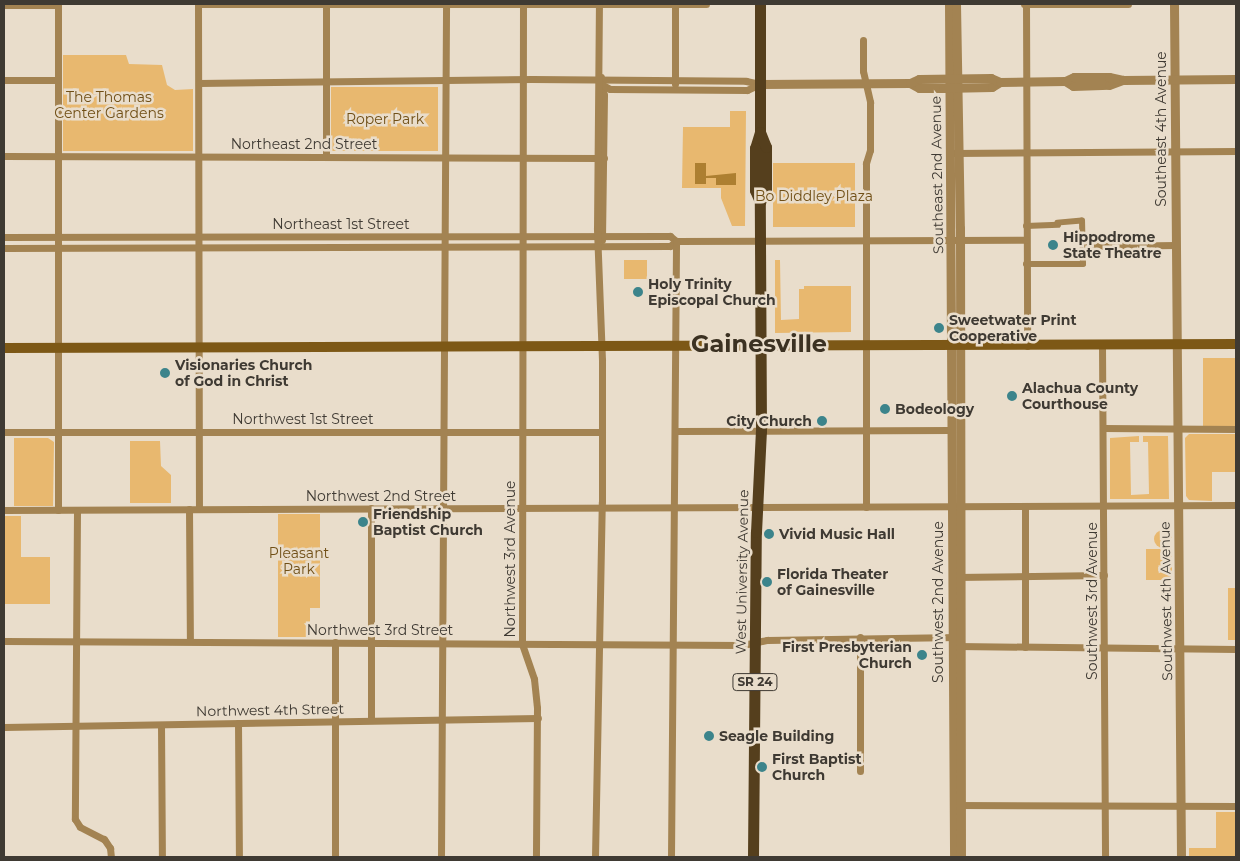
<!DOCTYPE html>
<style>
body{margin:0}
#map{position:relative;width:1240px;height:861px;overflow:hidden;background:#e9ddcb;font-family:Montserrat,sans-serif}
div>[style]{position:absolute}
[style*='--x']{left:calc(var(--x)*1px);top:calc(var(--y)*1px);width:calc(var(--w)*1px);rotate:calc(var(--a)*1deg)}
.green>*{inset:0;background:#e8b86f;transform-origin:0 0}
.round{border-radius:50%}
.water>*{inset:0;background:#ad7f31}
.pedestrian>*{height:5.5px;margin:-2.75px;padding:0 2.75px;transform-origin:2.75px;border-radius:2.75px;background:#a38352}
.minor>*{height:7px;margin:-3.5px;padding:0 3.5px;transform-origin:3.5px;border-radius:3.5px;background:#a38352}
.tertiary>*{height:9px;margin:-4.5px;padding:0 4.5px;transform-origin:4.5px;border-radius:4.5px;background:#a38352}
.secondary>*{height:10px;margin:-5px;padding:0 5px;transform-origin:5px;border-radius:5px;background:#7d5816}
.primary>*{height:11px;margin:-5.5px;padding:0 5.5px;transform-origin:5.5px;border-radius:5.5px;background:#553f1d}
.dots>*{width:14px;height:14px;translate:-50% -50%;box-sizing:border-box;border:2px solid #e9ddcb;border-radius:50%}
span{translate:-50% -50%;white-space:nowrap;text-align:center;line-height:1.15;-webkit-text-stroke:5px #e9ddcb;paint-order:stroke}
.shield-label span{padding:1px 4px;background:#e9ddcb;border:1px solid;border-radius:4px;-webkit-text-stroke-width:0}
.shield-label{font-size:12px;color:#3f3a33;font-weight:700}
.park-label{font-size:14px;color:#704f16}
.street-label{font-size:14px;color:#3f3a33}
.poi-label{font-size:14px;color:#3f3a33;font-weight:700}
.left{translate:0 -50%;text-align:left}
.right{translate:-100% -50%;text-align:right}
.town-label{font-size:24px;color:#3b3122;font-weight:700}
.frame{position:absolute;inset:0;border:5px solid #3f3a33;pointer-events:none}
</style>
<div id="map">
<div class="green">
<div style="clip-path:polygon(63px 55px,126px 55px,129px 64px,162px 65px,167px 85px,175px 90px,193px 89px,193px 151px,63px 151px)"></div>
<div style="left:438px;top:87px;width:64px;height:107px;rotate:90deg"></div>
<div style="clip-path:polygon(730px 111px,746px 111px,745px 226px,732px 226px,721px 198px,721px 188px,682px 188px,683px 127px,730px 127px)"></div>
<div style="left:855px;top:163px;width:64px;height:82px;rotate:90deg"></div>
<div style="left:647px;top:260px;width:19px;height:23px;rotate:90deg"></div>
<div style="clip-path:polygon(775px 260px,780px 260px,781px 320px,799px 319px,799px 289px,804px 289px,804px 286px,851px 286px,851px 332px,775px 333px)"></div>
<div style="left:1203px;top:358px;width:33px;height:69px"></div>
<div style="clip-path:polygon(1189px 434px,1236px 434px,1236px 472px,1212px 472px,1212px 501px,1189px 500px,1186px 496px,1185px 438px)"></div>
<div style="clip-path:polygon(1139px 436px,1139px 442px,1130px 442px,1131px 495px,1149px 494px,1148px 442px,1143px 442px,1143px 436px,1168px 436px,1169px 499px,1110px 499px,1110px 438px)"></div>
<div style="clip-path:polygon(14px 438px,48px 438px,54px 442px,53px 506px,14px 506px)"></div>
<div style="clip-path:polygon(130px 441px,160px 441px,161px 466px,171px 475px,171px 503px,130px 503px)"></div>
<div style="clip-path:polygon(278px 514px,320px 514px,320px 608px,310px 608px,310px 637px,278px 637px)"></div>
<div style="clip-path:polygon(4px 516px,21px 516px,21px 557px,50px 557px,50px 604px,4px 604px)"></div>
<div class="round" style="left:1154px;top:530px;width:18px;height:18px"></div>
<div style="left:1146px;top:549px;width:26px;height:31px"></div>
<div style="left:1228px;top:588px;width:8px;height:52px"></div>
<div style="clip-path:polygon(1216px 812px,1236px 812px,1236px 857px,1189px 857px,1189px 848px,1216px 848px)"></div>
</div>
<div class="water">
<div style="clip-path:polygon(695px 163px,706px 163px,706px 176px,736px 173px,736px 185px,716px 185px,716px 178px,706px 178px,706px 184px,695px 184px)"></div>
</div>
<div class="pedestrian">
<div style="--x:1026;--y:226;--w:32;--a:-2"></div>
<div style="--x:1083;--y:246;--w:20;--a:0"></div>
<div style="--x:1026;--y:264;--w:57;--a:0"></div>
<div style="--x:1083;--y:264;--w:43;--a:-91.3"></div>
<div style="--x:1082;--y:221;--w:24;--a:175"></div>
</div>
<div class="minor">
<div style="--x:58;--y:4;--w:506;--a:90"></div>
<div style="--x:198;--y:4;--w:508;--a:0"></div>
<div style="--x:198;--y:4;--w:505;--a:89.89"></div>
<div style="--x:326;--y:4;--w:153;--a:90"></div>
<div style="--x:523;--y:4;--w:640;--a:90.09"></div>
<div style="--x:522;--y:644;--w:37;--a:71"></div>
<div style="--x:534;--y:679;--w:29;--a:84"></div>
<div style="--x:537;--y:708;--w:149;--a:90.4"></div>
<div style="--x:1024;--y:4;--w:104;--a:0"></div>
<div style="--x:1026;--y:4;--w:342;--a:89.8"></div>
<div style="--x:4;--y:5;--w:54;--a:0"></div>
<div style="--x:863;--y:40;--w:31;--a:90"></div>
<div style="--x:863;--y:71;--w:32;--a:77"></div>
<div style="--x:870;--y:102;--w:48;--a:90"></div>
<div style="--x:870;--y:150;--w:14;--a:107"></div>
<div style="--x:866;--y:163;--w:344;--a:90"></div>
<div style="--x:601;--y:77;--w:18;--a:81"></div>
<div style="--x:604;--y:95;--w:145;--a:90.8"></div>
<div style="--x:4;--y:80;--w:54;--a:0"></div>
<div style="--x:199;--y:83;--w:333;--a:-0.7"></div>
<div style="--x:532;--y:79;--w:214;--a:0.5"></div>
<div style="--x:746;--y:81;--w:14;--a:12"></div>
<div style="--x:601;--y:84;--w:10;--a:29"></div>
<div style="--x:610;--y:89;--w:137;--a:0.4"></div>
<div style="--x:747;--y:90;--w:14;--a:-25"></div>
<div style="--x:675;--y:84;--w:80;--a:-90"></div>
<div style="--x:954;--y:153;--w:282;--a:-0.4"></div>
<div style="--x:4;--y:156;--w:600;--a:0.19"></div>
<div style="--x:4;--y:237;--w:666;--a:-0.09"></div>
<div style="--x:670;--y:236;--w:8;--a:40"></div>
<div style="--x:1103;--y:246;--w:72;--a:-0.8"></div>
<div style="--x:4;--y:248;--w:666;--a:-0.17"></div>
<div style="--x:670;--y:246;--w:8;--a:-40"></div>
<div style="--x:676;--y:241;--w:350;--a:-0.2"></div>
<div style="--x:1102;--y:345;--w:512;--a:89.66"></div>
<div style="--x:1103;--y:428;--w:133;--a:0.4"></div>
<div style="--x:676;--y:431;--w:275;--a:-0.2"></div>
<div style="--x:4;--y:432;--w:598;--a:0"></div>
<div style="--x:189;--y:509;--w:132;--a:89.6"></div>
<div style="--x:4;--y:510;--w:1232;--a:-0.23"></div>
<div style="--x:77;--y:511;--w:308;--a:90.4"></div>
<div style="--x:75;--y:819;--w:9;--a:58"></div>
<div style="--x:80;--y:827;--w:27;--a:27"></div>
<div style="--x:104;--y:839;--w:11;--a:56"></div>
<div style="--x:110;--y:848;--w:9;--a:84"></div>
<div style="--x:956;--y:577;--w:148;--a:-0.8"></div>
<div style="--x:4;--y:641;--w:739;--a:0.31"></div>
<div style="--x:743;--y:645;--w:25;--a:-12"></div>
<div style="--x:767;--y:640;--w:191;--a:-0.9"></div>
<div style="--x:957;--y:646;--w:279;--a:0.6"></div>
<div style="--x:1025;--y:647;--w:141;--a:-90"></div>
<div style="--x:371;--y:720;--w:212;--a:-90"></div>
<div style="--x:238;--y:723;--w:134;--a:89.6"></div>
<div style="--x:161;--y:725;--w:132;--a:89.6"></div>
<div style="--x:4;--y:727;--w:534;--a:-0.97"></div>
<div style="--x:860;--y:771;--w:134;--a:-90"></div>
<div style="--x:956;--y:805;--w:280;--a:0.2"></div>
<div style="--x:335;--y:857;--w:215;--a:-90"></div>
<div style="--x:441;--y:857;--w:853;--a:-89.66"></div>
<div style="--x:595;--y:857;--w:355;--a:-88.9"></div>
<div style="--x:602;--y:502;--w:142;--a:-90"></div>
<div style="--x:602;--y:360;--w:132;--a:-92.2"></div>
<div style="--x:597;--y:228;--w:224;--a:-89.5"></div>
<div style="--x:671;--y:857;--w:616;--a:-89.53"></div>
</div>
<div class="tertiary">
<div style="--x:949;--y:4;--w:853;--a:89.66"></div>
<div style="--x:956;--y:4;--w:224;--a:89"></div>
<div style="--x:960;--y:228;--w:629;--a:89.91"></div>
<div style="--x:1174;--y:4;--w:853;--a:89.53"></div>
<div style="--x:1065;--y:81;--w:9;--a:32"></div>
<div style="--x:1073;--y:86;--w:36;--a:-2"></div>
<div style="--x:1109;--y:85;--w:15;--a:-20"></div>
<div style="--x:910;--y:83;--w:10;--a:29"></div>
<div style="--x:919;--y:88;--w:24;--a:0"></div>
<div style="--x:943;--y:88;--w:49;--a:-1.2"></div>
<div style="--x:992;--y:87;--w:9;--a:-32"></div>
<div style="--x:760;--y:84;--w:150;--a:-0.4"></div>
<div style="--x:910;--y:83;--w:10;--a:-24"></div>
<div style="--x:919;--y:79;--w:72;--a:-0.8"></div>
<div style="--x:991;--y:78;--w:10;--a:24"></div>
<div style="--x:1000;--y:82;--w:65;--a:-0.9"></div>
<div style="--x:1065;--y:81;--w:10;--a:-24"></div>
<div style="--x:1074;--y:77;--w:35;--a:0"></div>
<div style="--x:1109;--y:77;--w:14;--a:12"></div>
<div style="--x:1123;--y:80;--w:113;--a:-0.5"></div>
</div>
<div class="secondary">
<div style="--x:4;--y:348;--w:1232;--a:-0.19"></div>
</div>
<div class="primary">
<div style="--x:760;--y:4;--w:128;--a:90"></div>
<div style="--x:760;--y:132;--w:17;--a:107"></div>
<div style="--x:755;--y:148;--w:42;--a:90"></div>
<div style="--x:755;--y:190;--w:13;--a:67"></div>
<div style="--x:753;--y:857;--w:325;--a:-89.5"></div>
<div style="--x:756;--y:532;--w:101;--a:-87.2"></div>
<div style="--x:761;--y:431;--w:229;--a:-90.3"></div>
<div style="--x:760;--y:202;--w:13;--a:-63"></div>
<div style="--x:766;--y:190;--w:43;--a:-90"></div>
<div style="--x:766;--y:147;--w:16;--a:-112"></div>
</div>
<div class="dots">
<div style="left:1053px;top:245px;background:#3c848b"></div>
<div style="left:638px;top:292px;background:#3c848b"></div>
<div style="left:939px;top:328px;background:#3c848b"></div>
<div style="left:165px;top:373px;background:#3c848b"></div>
<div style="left:1012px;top:396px;background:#3c848b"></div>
<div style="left:885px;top:409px;background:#3c848b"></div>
<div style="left:822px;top:421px;background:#3c848b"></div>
<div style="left:363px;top:522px;background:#3c848b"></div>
<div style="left:769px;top:534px;background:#3c848b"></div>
<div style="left:767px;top:582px;background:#3c848b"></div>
<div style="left:922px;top:655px;background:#3c848b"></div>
<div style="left:709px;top:736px;background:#3c848b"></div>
<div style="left:762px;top:767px;background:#3c848b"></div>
</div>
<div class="shield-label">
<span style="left:755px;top:682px">SR 24</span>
</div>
<div class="park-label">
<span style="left:109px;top:105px">The Thomas<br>Center Gardens</span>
<span style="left:385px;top:119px">Roper Park</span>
<span style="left:814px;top:196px">Bo Diddley Plaza</span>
<span style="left:299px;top:561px">Pleasant<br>Park</span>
</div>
<div class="street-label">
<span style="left:1161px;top:129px;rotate:-90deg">Southeast 4th Avenue</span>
<span style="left:304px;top:144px">Northeast 2nd Street</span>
<span style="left:937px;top:175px;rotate:-91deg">Southeast 2nd Avenue</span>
<span style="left:341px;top:224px">Northeast 1st Street</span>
<span style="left:303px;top:419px">Northwest 1st Street</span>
<span style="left:381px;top:496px">Northwest 2nd Street</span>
<span style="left:510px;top:559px;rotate:-90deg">Northwest 3rd Avenue</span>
<span style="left:742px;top:572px;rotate:-89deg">West University Avenue</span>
<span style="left:1092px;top:601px;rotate:-90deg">Southwest 3rd Avenue</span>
<span style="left:1166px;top:601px;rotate:-91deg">Southwest 4th Avenue</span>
<span style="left:938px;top:602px;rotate:-90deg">Southwest 2nd Avenue</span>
<span style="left:380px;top:630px">Northwest 3rd Street</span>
<span style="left:270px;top:710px;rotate:-1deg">Northwest 4th Street</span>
</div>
<div class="poi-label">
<span class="left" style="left:1063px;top:245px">Hippodrome<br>State Theatre</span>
<span class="left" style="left:648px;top:292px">Holy Trinity<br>Episcopal Church</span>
<span class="left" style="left:949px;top:328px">Sweetwater Print<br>Cooperative</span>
<span class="left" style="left:175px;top:373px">Visionaries Church<br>of God in Christ</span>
<span class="left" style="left:1022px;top:396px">Alachua County<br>Courthouse</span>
<span class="left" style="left:895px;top:409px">Bodeology</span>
<span class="right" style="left:812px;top:421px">City Church</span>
<span class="left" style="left:373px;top:522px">Friendship<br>Baptist Church</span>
<span class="left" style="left:779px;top:534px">Vivid Music Hall</span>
<span class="left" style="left:777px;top:582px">Florida Theater<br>of Gainesville</span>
<span class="right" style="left:912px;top:655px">First Presbyterian<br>Church</span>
<span class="left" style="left:719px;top:736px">Seagle Building</span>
<span class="left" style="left:772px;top:767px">First Baptist<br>Church</span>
</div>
<div class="town-label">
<span style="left:759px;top:344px">Gainesville</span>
</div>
<div class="frame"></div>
</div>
